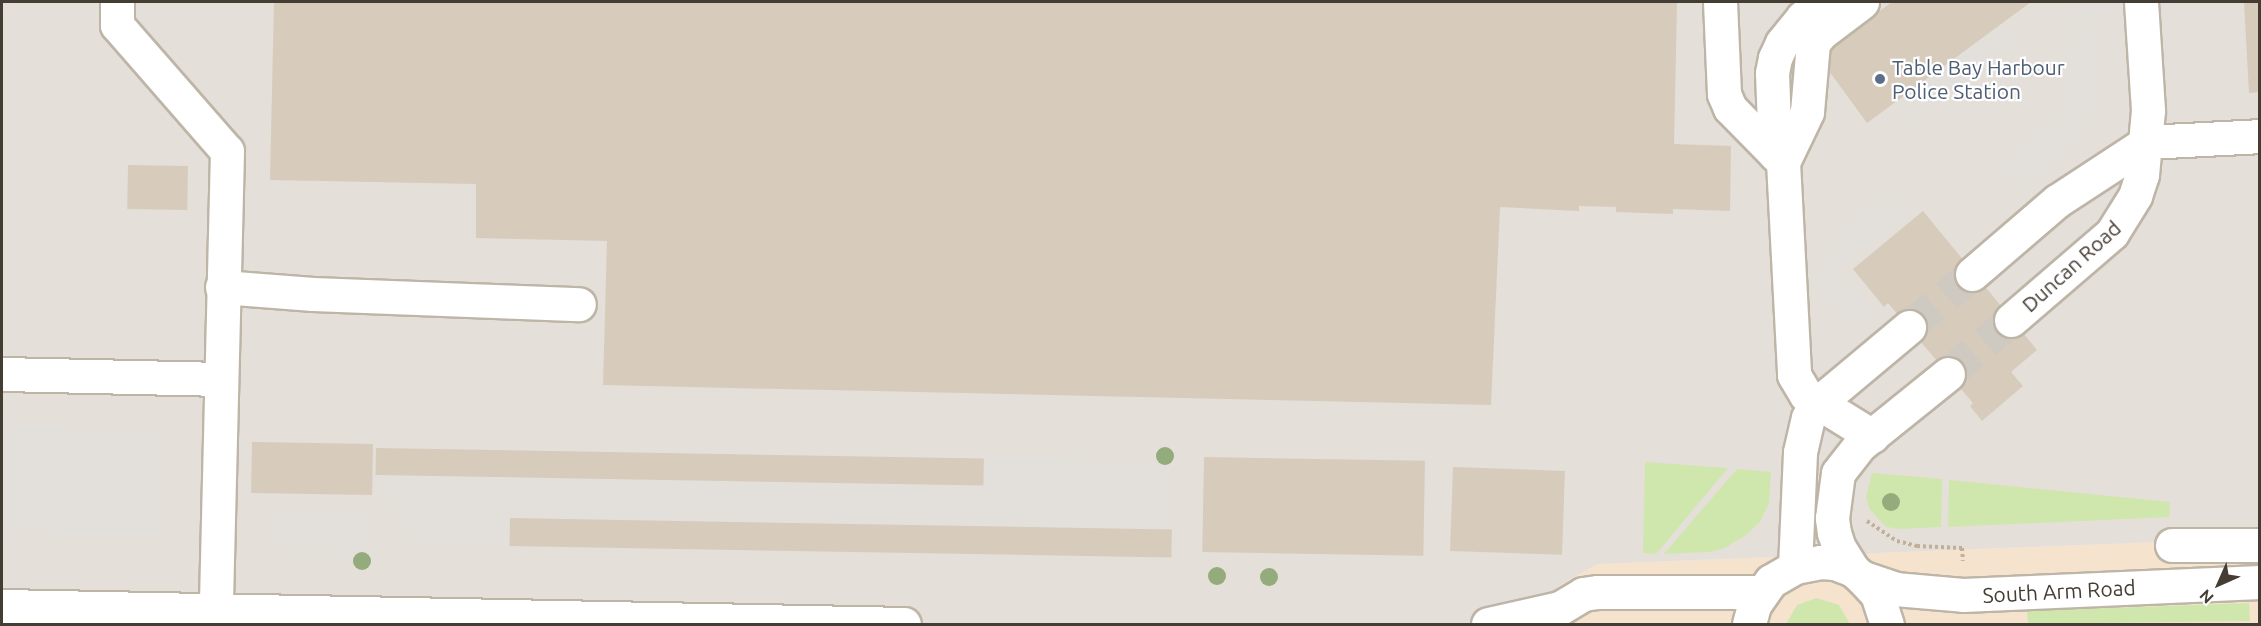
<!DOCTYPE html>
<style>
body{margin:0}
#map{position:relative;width:2261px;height:626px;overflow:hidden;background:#f2ede4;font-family:Ubuntu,sans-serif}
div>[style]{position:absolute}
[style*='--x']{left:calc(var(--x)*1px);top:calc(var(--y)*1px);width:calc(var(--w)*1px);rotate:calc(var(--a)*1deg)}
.commercial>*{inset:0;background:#f5e3ce}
.industrial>*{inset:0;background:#e4dfd9}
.green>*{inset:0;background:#cfe7ac}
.parking>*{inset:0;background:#e3e0dc;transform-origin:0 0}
.building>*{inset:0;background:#d7cbbc;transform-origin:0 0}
.minor-tunnel>*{height:33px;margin-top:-16.5px;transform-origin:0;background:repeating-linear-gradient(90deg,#cfcac1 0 33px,transparent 0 49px)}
.path>*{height:4px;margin-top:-2px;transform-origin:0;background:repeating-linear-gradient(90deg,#c0b098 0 3px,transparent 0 6px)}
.roads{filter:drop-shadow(2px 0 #beb5a7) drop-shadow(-2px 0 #beb5a7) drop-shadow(0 2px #beb5a7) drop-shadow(0 -2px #beb5a7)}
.minor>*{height:33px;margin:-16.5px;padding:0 16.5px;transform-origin:16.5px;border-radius:16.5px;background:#fff}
.trees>*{width:18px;height:18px;margin:-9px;border-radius:50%;background:#94ac7c}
.dots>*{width:16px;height:16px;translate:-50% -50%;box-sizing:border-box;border:3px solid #fff;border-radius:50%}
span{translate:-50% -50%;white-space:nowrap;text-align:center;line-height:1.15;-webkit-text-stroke:4.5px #fff;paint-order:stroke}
.service-label{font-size:21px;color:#4e5e75}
.left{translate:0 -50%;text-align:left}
.street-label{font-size:21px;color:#443d34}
.frame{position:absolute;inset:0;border:3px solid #443d34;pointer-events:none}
.north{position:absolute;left:2189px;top:554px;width:60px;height:60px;-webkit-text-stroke:4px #fff;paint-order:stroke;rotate:225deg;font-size:16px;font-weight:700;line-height:24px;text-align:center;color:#443d34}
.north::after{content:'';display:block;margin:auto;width:21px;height:27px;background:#443d34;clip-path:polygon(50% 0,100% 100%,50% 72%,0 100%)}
</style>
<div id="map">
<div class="commercial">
<div style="clip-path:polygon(2259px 538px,2259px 624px,1531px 624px,1545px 600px,1557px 587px,1597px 564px)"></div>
</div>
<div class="industrial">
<div style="clip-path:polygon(2px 2px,2259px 2px,2259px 538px,1597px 564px,1557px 587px,1545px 600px,1531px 624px,2px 624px)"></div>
</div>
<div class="green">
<div style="clip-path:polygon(1645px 462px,1728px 468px,1656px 554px,1643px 553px)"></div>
<div style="clip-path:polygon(1737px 469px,1771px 472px,1769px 503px,1760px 522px,1746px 535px,1723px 549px,1708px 552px,1664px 554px)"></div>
<div style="clip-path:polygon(1872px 473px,1942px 479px,1941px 527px,1900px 529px,1887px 527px,1880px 521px,1869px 508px,1866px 497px)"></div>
<div style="clip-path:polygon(1949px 480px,2170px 502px,2169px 517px,1948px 527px)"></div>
<div style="clip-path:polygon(1817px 598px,1839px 605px,1850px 624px,1786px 624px,1797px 605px)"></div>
<div style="clip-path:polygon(2249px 603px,2250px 621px,2028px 624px,2027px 611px)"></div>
</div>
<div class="parking">
<div style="clip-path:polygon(2072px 2px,2103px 2px,2103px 10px,2073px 28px,2102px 30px,2094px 109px,2090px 120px,2072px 143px,2020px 187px,2002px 165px,2056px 120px,2067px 105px)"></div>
<div style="left:2003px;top:22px;width:23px;height:137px;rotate:52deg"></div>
<div style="left:1889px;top:191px;width:28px;height:81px;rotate:51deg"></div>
<div style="left:1830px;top:257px;width:68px;height:27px;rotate:50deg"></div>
<div style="clip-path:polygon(2px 424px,146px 428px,164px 436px,161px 537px,2px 533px)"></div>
<div style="clip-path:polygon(376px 448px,1172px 459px,1172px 555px,411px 544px,376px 475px)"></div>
<div style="clip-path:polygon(268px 508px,369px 510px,368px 555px,287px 553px,268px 535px)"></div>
</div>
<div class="building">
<div style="clip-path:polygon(274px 2px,1677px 2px,1674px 144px,1731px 146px,1730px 211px,1673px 209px,1673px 214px,1616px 212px,1616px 207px,1579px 206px,1579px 211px,1500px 207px,1491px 405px,603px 385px,607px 241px,476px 238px,476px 184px,270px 180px)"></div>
<div style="clip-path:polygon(1892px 2px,2031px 2px,1867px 123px,1818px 56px)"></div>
<div style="clip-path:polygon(2244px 2px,2260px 2px,2260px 92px,2249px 93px)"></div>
<div style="left:128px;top:165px;width:60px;height:44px;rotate:1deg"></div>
<div style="clip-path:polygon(1923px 211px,2037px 350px,2011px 372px,2023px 386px,1982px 421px,1970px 406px,1973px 403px,1948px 374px,1888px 303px,1884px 307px,1853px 269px)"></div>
<div style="left:252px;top:442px;width:121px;height:51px;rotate:1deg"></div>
<div style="left:376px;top:448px;width:608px;height:27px;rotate:1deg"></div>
<div style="left:1204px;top:457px;width:221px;height:95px;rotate:1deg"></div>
<div style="left:1453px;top:467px;width:112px;height:84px;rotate:2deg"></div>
<div style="left:510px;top:518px;width:662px;height:28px;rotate:1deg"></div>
</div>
<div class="minor-tunnel">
<div style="--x:1909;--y:327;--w:82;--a:-40.1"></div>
<div style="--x:1948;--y:374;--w:83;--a:-40.6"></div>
</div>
<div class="path">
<div style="--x:1867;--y:521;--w:36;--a:34"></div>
<div style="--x:1897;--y:541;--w:21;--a:14"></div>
<div style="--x:1917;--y:546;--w:45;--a:2.5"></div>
<div style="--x:1962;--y:548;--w:13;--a:86"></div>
</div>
<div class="roads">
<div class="minor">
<div style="--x:117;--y:2;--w:23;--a:90"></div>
<div style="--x:117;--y:25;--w:167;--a:48.9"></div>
<div style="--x:227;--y:151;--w:458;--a:91.4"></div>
<div style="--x:1720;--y:2;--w:92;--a:87.5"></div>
<div style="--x:1724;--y:94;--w:15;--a:67"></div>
<div style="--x:1730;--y:108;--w:76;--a:45.5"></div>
<div style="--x:1862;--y:2;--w:51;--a:142.9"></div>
<div style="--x:1821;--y:33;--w:13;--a:129"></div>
<div style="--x:1813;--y:43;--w:69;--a:95"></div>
<div style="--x:1807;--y:112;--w:55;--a:115.6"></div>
<div style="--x:1783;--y:162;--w:213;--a:87"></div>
<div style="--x:1794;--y:375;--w:23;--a:59"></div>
<div style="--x:1806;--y:395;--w:78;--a:31.8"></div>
<div style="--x:2147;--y:142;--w:113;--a:-3"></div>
<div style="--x:1775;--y:154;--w:81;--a:-92.1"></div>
<div style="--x:1772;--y:73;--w:15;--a:-79"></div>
<div style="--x:1775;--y:58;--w:17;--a:-65"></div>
<div style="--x:1782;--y:43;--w:32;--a:-51"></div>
<div style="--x:1802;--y:18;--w:25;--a:-40"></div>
<div style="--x:1972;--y:274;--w:112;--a:-40.7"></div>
<div style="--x:2057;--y:201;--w:108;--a:-33.2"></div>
<div style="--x:222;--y:287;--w:91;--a:4.4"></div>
<div style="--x:313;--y:294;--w:266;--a:2.2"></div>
<div style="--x:2011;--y:320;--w:133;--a:-40.7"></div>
<div style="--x:2112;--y:233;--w:44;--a:-58.1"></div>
<div style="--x:2135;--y:196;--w:22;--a:-72"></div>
<div style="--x:2142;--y:175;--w:65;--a:-84.7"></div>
<div style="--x:2148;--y:110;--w:108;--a:-93.7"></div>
<div style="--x:2;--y:374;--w:218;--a:1.3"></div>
<div style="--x:2172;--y:545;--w:88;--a:0"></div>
<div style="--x:1795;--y:567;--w:115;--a:-87.5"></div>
<div style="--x:1800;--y:452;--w:35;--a:-77"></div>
<div style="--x:1808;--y:418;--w:17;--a:-57"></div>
<div style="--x:1817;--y:404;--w:120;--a:-39.9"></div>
<div style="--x:1853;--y:570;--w:26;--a:-122"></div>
<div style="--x:1839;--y:548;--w:16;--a:-108"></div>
<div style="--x:1834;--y:533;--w:15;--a:-98"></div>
<div style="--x:1832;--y:518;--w:45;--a:-82.4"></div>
<div style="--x:1838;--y:473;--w:36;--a:-52"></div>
<div style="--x:1860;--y:445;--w:113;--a:-38.9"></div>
<div style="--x:1861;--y:577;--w:36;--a:19"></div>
<div style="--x:1895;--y:589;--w:68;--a:5"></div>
<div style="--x:1963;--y:595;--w:297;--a:-2.5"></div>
<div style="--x:2;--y:606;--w:902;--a:1.14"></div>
<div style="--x:1488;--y:624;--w:74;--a:-12.5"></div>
<div style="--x:1560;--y:608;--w:27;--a:-31"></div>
<div style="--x:1583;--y:594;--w:15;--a:-8"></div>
<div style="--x:1598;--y:592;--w:163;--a:0"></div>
<div style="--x:1749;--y:624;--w:20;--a:-75"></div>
<div style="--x:1754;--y:605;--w:29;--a:-55"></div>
<div style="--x:1771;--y:581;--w:28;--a:-30"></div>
<div style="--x:1795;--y:567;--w:25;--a:-11"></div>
<div style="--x:1820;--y:562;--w:15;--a:4"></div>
<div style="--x:1835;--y:563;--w:19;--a:21"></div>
<div style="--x:1853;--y:570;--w:11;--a:41"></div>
<div style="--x:1861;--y:577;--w:23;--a:47"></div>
<div style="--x:1877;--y:594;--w:32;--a:72"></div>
</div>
</div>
<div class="trees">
<div style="left:1165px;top:456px"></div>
<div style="left:1891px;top:502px"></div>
<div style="left:362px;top:561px"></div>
<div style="left:1217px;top:576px"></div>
<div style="left:1269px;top:577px"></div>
</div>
<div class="dots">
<div style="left:1880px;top:79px;background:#5c6f8a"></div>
</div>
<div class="service-label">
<span class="left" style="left:1892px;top:79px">Table Bay Harbour<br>Police Station</span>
</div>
<div class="street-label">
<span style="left:2071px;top:266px;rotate:-42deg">Duncan Road</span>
<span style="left:2059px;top:591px;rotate:-3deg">South Arm Road</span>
</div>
<div class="frame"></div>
<div class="north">N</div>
</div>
